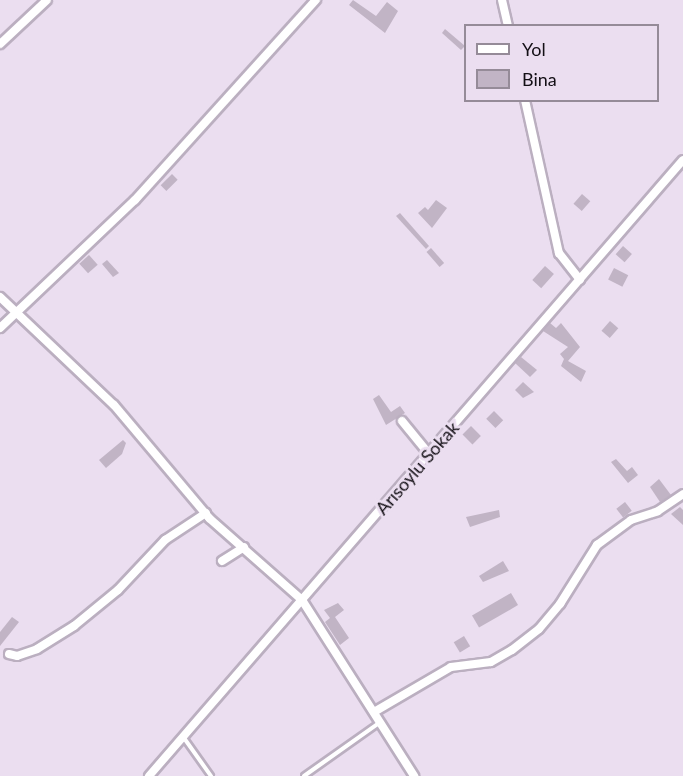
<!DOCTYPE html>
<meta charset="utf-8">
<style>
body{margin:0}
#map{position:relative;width:683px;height:776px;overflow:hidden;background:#ebdef0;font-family:Lato,sans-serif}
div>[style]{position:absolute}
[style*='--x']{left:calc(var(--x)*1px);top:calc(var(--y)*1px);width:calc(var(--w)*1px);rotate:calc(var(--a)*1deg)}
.building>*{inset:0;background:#c1b4c5;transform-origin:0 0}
.roads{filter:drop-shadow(2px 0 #bbafc0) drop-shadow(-2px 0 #bbafc0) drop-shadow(0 2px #bbafc0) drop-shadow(0 -2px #bbafc0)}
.lane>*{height:4px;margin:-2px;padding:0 2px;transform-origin:2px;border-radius:2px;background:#fff}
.street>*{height:8px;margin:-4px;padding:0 4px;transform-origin:4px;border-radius:4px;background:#fff}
span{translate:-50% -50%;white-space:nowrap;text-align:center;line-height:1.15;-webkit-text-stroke:6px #ebdef0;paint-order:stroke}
.street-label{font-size:18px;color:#130f15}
.legend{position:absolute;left:464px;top:24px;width:195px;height:78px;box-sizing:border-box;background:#ebdef0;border:2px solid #958b98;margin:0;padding:8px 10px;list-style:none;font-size:18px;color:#130f15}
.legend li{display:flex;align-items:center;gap:12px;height:30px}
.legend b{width:30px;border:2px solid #958b98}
</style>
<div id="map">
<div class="building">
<div style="clip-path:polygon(353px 0,376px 16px,387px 2px,398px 11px,385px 33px,349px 5px)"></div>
<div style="clip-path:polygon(445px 29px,465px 46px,461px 50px,442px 33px)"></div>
<div style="left:172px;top:174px;width:8px;height:16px;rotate:45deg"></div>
<div style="left:582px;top:194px;width:11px;height:13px;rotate:41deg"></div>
<div style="clip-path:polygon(436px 200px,447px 208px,432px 228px,418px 213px,425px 207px,428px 210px)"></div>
<div style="clip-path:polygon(400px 213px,429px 246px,426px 249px,396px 216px)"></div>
<div style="left:623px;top:246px;width:12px;height:11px;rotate:42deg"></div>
<div style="left:431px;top:248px;width:20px;height:6px;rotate:49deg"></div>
<div style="left:89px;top:255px;width:13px;height:13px;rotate:48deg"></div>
<div style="clip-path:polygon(107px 260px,119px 273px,113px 277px,102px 264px)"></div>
<div style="left:545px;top:266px;width:12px;height:19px;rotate:42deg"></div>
<div style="left:614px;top:268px;width:16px;height:13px;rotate:27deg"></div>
<div style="left:610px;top:321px;width:11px;height:13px;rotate:41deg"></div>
<div style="clip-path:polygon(550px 323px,556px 328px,561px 323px,580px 347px,568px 361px,586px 371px,581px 382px,561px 366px,564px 359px,560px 354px,568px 347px,543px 331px)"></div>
<div style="clip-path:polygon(521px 357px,537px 370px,530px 377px,515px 363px)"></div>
<div style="clip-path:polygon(523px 382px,534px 392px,523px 398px,515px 390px)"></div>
<div style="clip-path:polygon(379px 395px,391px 412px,400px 406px,405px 413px,386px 425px,373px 399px)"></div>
<div style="left:494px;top:411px;width:13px;height:11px;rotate:45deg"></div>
<div style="left:471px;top:426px;width:14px;height:12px;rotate:45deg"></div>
<div style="clip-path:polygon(123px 440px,126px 443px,122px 454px,106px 468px,99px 460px)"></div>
<div style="clip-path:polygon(616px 459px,627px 471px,632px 467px,638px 475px,628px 483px,611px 462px)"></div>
<div style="clip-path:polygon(659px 479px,671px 495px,660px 502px,650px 487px)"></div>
<div style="left:625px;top:502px;width:11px;height:11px;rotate:52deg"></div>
<div style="clip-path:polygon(680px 507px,683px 510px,683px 525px,671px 514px)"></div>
<div style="clip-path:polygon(499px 510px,500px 517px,470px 527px,466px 517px)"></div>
<div style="clip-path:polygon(503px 561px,509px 571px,483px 582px,479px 576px)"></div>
<div style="left:511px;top:593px;width:14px;height:45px;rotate:60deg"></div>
<div style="clip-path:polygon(338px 603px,344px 610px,335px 617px,349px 638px,340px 645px,325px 622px,330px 618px,324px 610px)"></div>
<div style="clip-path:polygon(12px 617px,19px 622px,0 646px,0 632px)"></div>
<div style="left:464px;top:636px;width:12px;height:12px;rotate:59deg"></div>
</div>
<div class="roads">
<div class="lane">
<div style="--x:184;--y:738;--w:47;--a:54.6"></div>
<div style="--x:304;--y:776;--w:92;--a:-35.2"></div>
</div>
<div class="street">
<div style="--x:502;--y:0;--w:27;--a:77"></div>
<div style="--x:0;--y:44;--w:64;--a:-43.1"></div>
<div style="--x:525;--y:100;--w:157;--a:77.5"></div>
<div style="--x:559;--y:253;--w:34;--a:52"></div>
<div style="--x:0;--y:297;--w:157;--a:43.5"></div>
<div style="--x:114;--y:405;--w:148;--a:49.9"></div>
<div style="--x:209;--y:518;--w:124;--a:41.4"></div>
<div style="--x:302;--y:600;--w:209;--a:57.5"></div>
<div style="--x:0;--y:328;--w:186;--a:-43.5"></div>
<div style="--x:135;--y:200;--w:270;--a:-47.9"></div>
<div style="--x:402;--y:421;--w:43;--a:50.7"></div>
<div style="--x:222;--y:561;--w:26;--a:-32"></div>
<div style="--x:9;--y:654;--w:8;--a:14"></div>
<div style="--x:17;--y:656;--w:21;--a:-19"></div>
<div style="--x:37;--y:649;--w:44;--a:-31.9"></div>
<div style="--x:74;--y:626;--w:57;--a:-39.3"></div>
<div style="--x:118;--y:590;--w:69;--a:-46.8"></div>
<div style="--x:165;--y:540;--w:49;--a:-33.4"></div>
<div style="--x:374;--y:712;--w:89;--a:-30.3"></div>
<div style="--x:451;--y:667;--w:40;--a:-7.1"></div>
<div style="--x:491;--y:662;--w:24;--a:-30"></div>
<div style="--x:512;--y:650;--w:34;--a:-38"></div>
<div style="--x:539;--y:629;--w:33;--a:-50"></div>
<div style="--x:560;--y:604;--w:70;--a:-57.9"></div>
<div style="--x:597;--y:545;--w:42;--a:-36.3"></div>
<div style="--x:631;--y:520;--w:28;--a:-18"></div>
<div style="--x:658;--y:511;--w:30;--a:-34"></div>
<div style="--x:149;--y:776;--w:815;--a:-49.08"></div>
</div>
</div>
<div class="street-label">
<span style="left:417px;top:468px;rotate:-49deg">Arısoylu Sokak</span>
</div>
<ul class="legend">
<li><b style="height:8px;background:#fff"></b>Yol</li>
<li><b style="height:16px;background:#c1b4c5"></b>Bina</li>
</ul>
</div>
